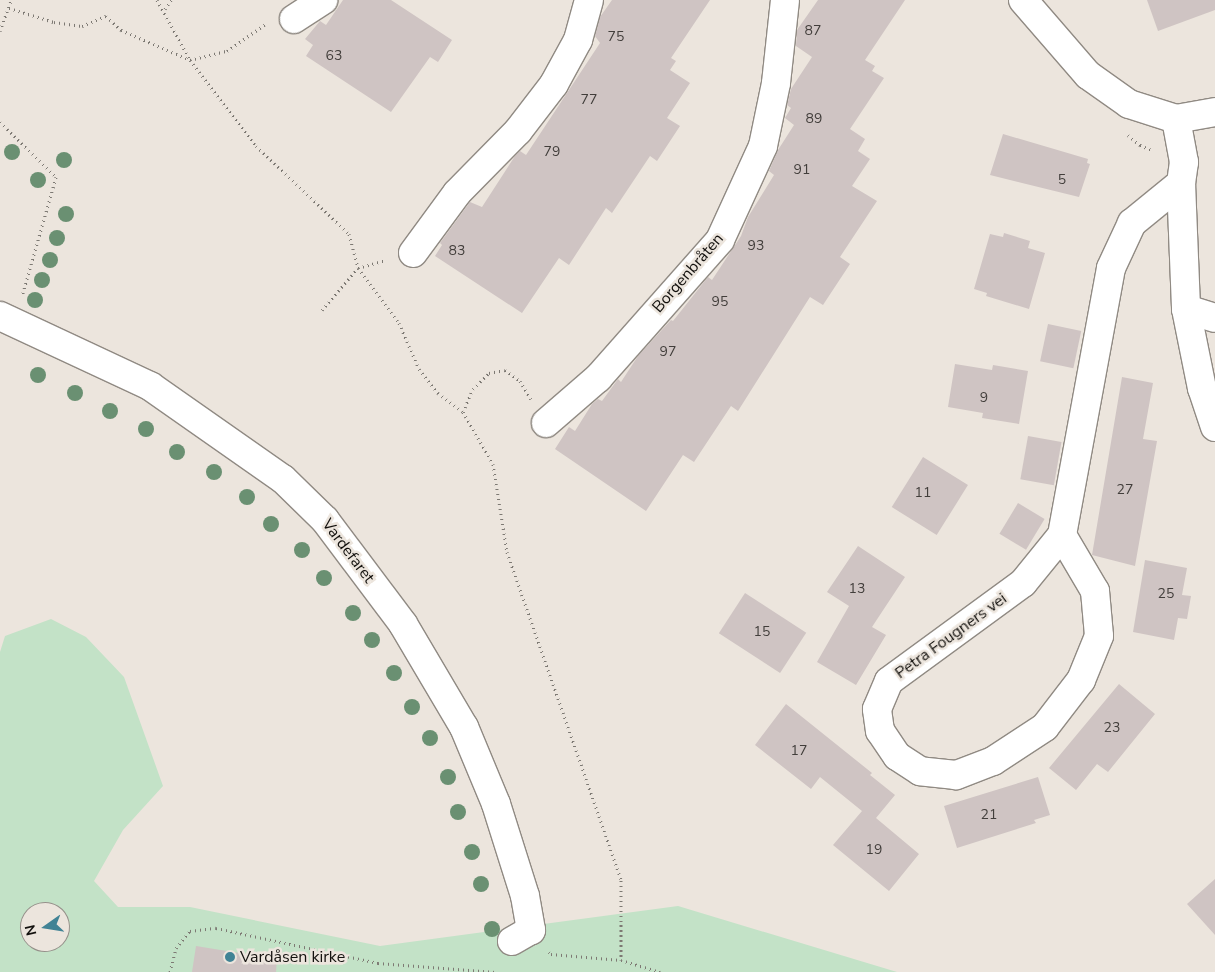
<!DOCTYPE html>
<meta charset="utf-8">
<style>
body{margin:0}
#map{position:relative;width:1215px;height:972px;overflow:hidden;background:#ece5dd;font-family:"Nunito Sans",sans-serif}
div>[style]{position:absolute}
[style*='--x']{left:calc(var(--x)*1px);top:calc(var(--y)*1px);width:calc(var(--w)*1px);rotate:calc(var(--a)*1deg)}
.green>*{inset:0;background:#c3e2c7}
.building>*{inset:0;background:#cfc4c3;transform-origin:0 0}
.path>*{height:3px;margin-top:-1.5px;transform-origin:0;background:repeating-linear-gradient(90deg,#7d7973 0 1px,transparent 0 5px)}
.roads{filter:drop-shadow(1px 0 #908a83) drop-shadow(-1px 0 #908a83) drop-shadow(0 1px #908a83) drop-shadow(0 -1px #908a83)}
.minor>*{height:28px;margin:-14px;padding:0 14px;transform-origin:14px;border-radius:14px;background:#fff}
.trees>*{width:16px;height:16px;margin:-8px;border-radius:50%;background:#6a9072}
.dots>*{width:14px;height:14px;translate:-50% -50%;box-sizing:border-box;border:2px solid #ece5dd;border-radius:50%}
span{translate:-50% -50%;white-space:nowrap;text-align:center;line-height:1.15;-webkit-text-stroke:5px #ece5dd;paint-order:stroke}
.number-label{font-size:14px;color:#423e3b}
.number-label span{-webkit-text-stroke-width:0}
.street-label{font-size:16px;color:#13110e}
.poi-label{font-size:16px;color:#13110e}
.left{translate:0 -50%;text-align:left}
.north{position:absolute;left:20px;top:902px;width:50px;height:50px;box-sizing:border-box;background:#ece5dd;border:1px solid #95908a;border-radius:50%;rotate:257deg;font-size:14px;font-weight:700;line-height:20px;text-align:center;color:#13110e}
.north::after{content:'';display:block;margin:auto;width:18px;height:22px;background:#418395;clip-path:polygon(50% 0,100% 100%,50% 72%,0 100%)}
</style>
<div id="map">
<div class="green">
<div style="clip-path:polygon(evenodd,51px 619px,86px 637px,124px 677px,163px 786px,123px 830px,94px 881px,118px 907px,190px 907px,380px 946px,678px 906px,897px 972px,0 972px,0 652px,5px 636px,51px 619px,30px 912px,60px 912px,60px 942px,30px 942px,30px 912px)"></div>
</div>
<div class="building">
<div style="clip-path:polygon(343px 0,391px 0,452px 40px,438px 62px,430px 57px,391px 112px,306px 56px,313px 45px,305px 39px,320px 21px,326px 25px)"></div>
<div style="clip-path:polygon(612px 0,710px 0,671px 58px,676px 61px,670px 70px,690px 83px,667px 118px,680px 126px,657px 161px,650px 156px,612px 213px,606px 208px,569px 265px,559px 258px,522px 313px,435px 256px,442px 245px,440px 243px,470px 202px,482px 207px,515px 156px,520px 151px,526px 155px,600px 43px,595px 36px,600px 17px)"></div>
<div style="clip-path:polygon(818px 0,905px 0,865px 60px,875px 66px,872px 71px,884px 78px,850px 129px,865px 139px,858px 151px,870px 159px,852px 186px,877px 201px,840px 257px,850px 264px,823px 305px,810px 297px,738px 411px,731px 406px,694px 462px,683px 455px,646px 511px,555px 449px,569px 427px,575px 431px,592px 404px,598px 399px,602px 401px,618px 379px,621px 382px,638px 356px,671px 320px,673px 321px,708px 277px,712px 280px,741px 236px,748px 217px,774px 175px,769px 171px,778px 150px,794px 125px,785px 118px,791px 108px,787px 105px,791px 89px,812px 57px,796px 46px,797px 30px)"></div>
<div style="clip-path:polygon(1147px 0,1215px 0,1215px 10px,1158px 31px)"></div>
<div style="clip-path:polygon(1003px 134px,1088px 159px,1087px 163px,1090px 164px,1079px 197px,990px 175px)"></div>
<div style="clip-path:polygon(1004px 233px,1030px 241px,1028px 248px,1045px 253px,1029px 309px,986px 296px,987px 293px,974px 289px,990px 234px,1003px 237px)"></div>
<div style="left:1048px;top:324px;width:34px;height:38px;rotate:12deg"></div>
<div style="clip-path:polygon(955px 364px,992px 370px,993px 365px,1028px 371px,1019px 424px,982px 418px,983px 413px,948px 407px)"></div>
<div style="clip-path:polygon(1122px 377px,1153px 383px,1143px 439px,1157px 441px,1135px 566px,1092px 555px)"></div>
<div style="left:1028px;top:436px;width:34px;height:44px;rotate:10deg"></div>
<div style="left:923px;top:457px;width:53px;height:59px;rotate:32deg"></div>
<div style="left:1018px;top:503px;width:31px;height:36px;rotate:31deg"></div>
<div style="clip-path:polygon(858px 546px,905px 577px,872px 627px,886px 635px,856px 685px,817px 662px,849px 606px,827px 592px)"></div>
<div style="clip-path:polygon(1145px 560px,1187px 568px,1182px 595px,1191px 596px,1187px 619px,1178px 618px,1174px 640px,1133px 632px)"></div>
<div style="left:745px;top:593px;width:73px;height:48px;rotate:33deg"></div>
<div style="clip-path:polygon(1119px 684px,1155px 714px,1108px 772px,1097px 764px,1076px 790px,1049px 768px)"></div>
<div style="clip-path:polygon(786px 704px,872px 773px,870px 775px,895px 795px,876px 818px,919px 854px,889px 891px,833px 845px,862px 811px,820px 777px,811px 789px,755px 745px)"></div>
<div style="clip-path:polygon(1038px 777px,1050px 815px,1034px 820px,1036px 823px,957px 848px,944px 806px)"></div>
<div style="clip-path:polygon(1215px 879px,1215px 935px,1187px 904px)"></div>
<div style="clip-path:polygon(196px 946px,277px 959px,276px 972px,192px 972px)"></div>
</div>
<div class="path">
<div style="--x:157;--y:0;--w:68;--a:61.2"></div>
<div style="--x:190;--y:60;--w:108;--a:52.5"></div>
<div style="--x:256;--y:146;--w:128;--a:43.4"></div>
<div style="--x:349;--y:234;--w:35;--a:75"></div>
<div style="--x:358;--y:268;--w:69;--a:53.3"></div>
<div style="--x:399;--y:323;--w:50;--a:66.5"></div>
<div style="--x:419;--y:369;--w:31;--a:52"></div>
<div style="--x:438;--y:393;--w:31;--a:37"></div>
<div style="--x:463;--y:412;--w:60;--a:60"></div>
<div style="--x:493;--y:464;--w:89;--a:81"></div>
<div style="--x:507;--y:552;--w:347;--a:70.8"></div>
<div style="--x:621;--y:880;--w:80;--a:90"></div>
<div style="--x:9;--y:8;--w:47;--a:17.3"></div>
<div style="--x:54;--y:22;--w:28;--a:8"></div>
<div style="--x:82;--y:26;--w:26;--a:-23"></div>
<div style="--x:106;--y:16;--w:21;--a:43"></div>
<div style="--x:121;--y:30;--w:75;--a:23.5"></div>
<div style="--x:190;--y:60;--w:38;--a:-14"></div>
<div style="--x:227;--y:51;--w:49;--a:-35"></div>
<div style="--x:165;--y:9;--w:11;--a:-56"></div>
<div style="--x:0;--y:31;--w:33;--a:-70"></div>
<div style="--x:0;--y:122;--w:78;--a:44.5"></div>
<div style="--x:56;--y:177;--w:124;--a:105.9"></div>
<div style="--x:1128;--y:135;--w:16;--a:40"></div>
<div style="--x:1140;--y:145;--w:13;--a:23"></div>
<div style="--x:322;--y:310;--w:55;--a:-49.4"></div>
<div style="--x:358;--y:268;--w:29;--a:-16"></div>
<div style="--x:463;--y:412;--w:25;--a:-67"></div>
<div style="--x:473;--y:389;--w:23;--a:-45"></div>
<div style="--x:489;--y:373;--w:16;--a:-11"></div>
<div style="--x:505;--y:370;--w:19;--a:36"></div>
<div style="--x:520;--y:381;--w:21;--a:59"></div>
<div style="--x:549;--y:952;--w:3;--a:45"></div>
<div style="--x:551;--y:954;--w:70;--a:4.9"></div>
<div style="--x:621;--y:960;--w:41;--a:17.1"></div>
<div style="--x:170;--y:972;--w:25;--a:-76"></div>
<div style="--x:176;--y:948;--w:22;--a:-51"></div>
<div style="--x:190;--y:931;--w:26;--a:-7"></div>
<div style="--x:216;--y:928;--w:166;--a:12.2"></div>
<div style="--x:378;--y:963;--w:118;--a:4.4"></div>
</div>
<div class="roads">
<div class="minor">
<div style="--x:1023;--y:0;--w:99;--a:49.1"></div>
<div style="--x:1088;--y:75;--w:50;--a:35.3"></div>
<div style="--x:1129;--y:104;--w:49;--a:17.7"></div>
<div style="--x:1176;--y:119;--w:40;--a:-10"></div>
<div style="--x:294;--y:19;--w:35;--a:-33"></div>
<div style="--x:1176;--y:119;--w:44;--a:79.5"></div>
<div style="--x:1184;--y:162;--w:21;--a:98"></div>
<div style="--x:1181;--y:183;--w:126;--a:87.7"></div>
<div style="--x:1186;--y:309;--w:81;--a:78.6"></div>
<div style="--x:1202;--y:388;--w:41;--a:71.6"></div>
<div style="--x:413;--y:253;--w:74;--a:-53.7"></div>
<div style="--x:457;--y:193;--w:87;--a:-45.5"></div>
<div style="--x:518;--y:131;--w:59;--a:-52.5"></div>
<div style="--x:554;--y:84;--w:50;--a:-61.4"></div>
<div style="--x:578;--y:40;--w:41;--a:-74.6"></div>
<div style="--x:1186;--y:309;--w:30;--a:17"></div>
<div style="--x:0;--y:316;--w:166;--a:25"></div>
<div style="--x:150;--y:386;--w:162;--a:35"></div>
<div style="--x:283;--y:479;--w:59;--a:44.3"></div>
<div style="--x:325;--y:520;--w:130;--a:53.1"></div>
<div style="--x:403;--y:624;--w:120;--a:59.4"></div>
<div style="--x:464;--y:727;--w:83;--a:67.4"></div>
<div style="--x:496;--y:804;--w:96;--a:72.5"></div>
<div style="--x:525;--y:896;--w:35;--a:80"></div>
<div style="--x:531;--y:930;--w:22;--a:150"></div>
<div style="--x:546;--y:423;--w:69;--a:-40.9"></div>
<div style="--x:598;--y:378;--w:184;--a:-48.5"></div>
<div style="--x:720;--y:240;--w:103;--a:-65.4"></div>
<div style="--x:763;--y:146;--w:64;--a:-78.3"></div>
<div style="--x:776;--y:83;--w:83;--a:-83.8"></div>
<div style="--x:1062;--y:535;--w:65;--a:59.5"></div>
<div style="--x:1095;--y:591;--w:45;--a:84.9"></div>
<div style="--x:1099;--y:636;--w:48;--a:112.2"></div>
<div style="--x:1081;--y:680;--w:59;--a:127.5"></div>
<div style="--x:1045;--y:727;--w:62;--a:146.8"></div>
<div style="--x:993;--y:761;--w:40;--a:159"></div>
<div style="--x:956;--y:775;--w:36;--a:-174"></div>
<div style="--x:920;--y:771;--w:27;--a:-147"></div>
<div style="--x:897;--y:756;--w:30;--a:-124"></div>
<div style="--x:880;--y:731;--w:22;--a:-98"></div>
<div style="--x:877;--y:709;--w:30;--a:-67"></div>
<div style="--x:889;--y:681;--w:166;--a:-36.2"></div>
<div style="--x:1023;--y:583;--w:62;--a:-50.9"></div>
<div style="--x:1062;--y:535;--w:271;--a:-79.6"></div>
<div style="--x:1111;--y:268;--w:50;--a:-65"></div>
<div style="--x:1132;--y:223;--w:63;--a:-39.2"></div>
</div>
</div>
<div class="trees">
<div style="left:12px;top:152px"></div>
<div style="left:64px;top:160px"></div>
<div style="left:38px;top:180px"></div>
<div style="left:66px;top:214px"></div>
<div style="left:57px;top:238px"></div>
<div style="left:50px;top:260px"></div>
<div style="left:42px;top:280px"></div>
<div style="left:35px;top:300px"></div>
<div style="left:38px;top:375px"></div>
<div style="left:75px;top:393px"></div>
<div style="left:110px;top:411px"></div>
<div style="left:146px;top:429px"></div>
<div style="left:177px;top:452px"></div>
<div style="left:214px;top:472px"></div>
<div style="left:247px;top:497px"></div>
<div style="left:271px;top:524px"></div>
<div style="left:302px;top:550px"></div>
<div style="left:324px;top:578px"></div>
<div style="left:353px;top:613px"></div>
<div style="left:372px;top:640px"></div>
<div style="left:394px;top:673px"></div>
<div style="left:412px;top:707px"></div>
<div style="left:430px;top:738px"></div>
<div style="left:448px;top:777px"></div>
<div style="left:458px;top:812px"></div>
<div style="left:472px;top:852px"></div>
<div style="left:481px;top:884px"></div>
<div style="left:492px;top:929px"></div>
</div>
<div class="dots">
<div style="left:230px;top:957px;background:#418395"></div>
</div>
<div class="number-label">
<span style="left:813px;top:31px">87</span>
<span style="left:616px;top:37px">75</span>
<span style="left:334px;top:56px">63</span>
<span style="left:589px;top:100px">77</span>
<span style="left:814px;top:119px">89</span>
<span style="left:552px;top:152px">79</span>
<span style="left:802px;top:170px">91</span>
<span style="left:1062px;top:180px">5</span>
<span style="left:756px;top:246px">93</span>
<span style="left:457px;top:251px">83</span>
<span style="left:720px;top:302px">95</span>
<span style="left:668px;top:352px">97</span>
<span style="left:984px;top:398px">9</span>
<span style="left:1125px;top:490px">27</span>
<span style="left:923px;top:493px">11</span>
<span style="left:857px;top:589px">13</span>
<span style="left:1166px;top:594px">25</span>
<span style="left:762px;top:632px">15</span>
<span style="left:1112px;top:728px">23</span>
<span style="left:799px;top:751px">17</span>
<span style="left:989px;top:815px">21</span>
<span style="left:874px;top:850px">19</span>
</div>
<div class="street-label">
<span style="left:688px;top:273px;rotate:-49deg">Borgenbråten</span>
<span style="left:348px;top:551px;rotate:53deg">Vardefaret</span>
<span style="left:951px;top:636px;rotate:-36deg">Petra Fougners vei</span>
</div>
<div class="poi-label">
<span class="left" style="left:240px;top:957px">Vardåsen kirke</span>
</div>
<div class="north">N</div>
</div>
